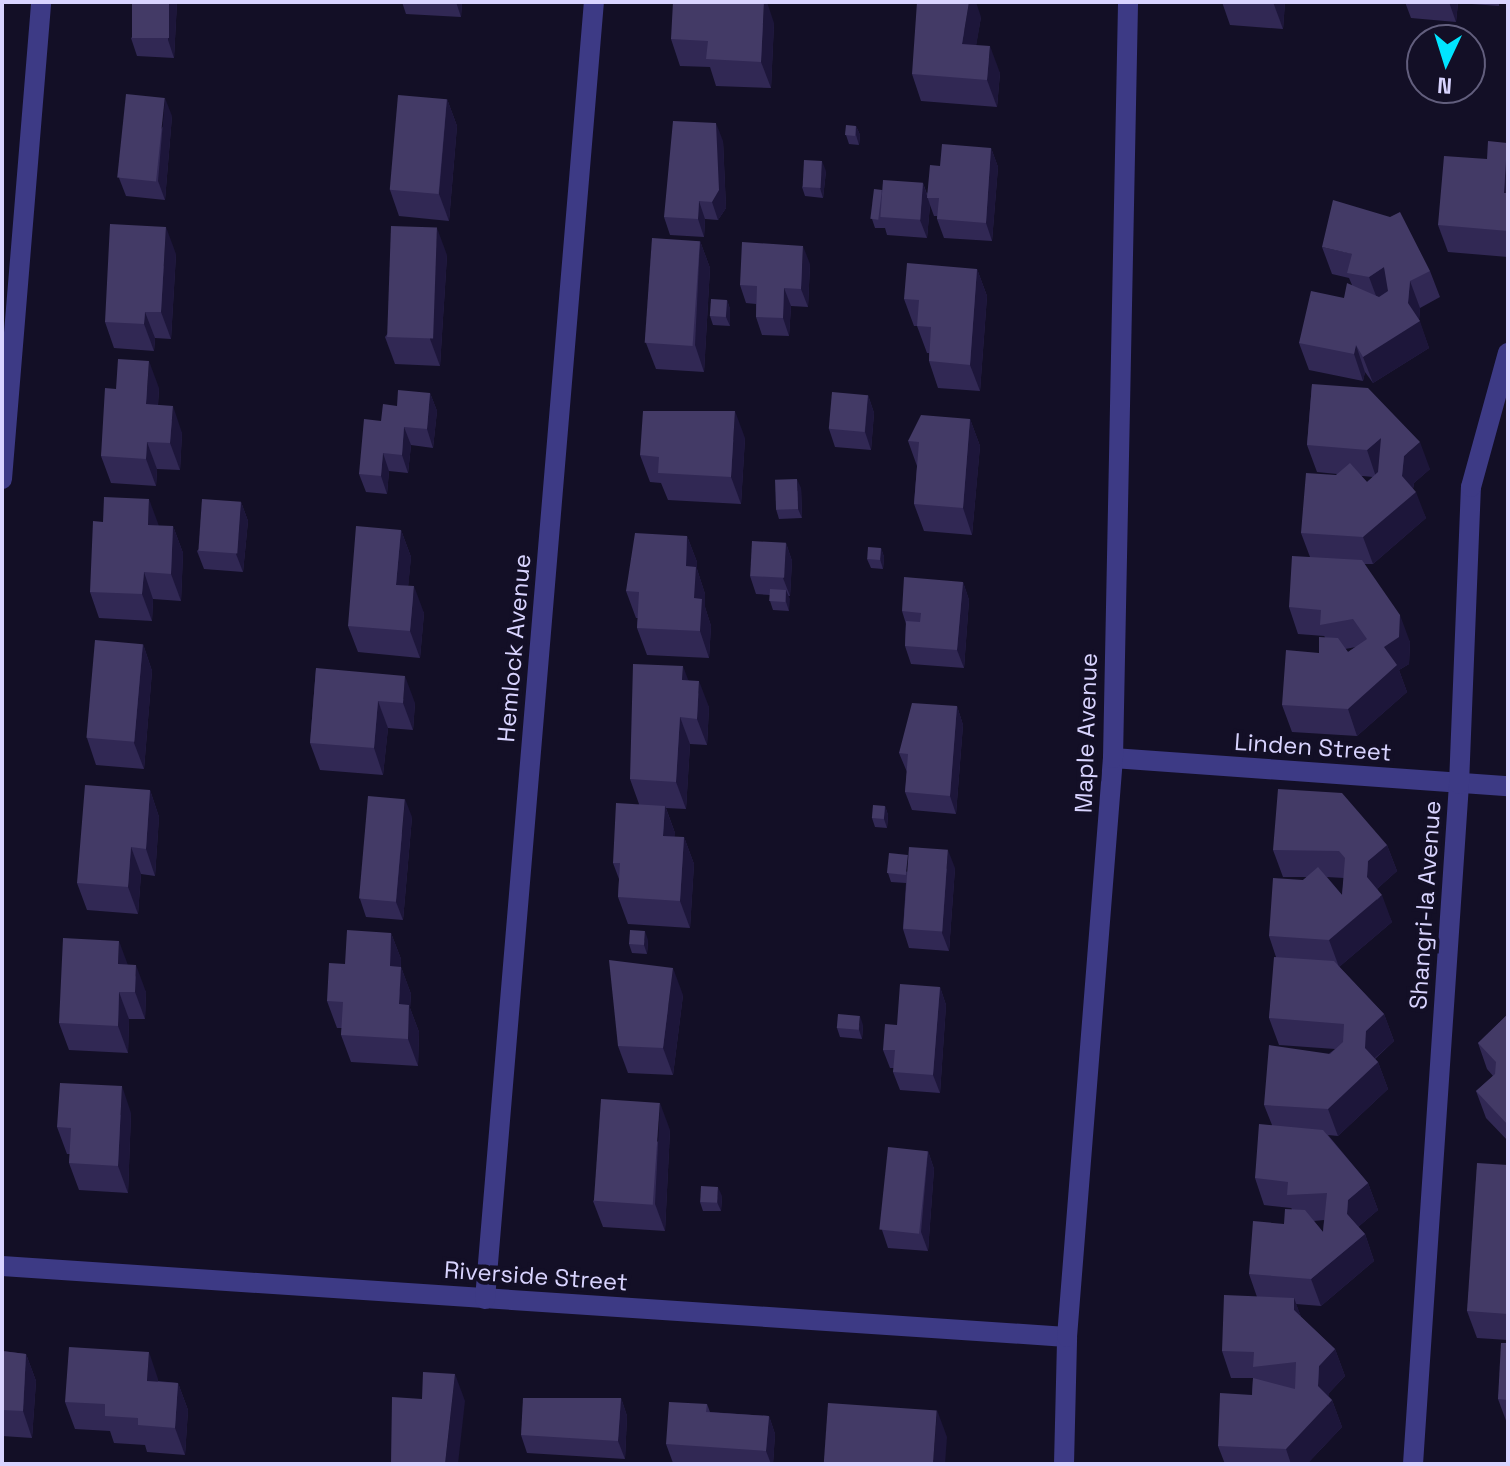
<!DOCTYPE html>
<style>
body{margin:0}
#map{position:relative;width:1510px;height:1466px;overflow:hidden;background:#130f26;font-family:"Space Grotesk",sans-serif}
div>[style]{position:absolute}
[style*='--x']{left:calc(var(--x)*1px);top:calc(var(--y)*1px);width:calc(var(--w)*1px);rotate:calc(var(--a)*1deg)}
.minor>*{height:20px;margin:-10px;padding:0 10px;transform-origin:10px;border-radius:10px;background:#3d3a85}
.tertiary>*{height:20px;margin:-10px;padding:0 10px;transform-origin:10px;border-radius:10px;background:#3d3a85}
.wall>*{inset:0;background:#312854}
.shaded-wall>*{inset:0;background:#1d163a}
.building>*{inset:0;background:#433a66;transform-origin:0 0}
span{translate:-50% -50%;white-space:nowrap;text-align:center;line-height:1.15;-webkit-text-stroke:8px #130f26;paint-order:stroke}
.street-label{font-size:24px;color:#d9d4ff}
.frame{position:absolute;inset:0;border:4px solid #d9d4ff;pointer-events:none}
.north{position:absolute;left:1406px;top:24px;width:80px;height:80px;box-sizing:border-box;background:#130f26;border:2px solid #625e7d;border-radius:50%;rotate:184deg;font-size:22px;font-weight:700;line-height:32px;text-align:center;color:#d9d4ff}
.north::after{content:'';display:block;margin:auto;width:28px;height:36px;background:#00e5ff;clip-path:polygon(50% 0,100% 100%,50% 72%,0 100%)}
</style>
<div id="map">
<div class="minor">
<div style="--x:2;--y:479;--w:479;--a:-85.3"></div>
<div style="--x:1113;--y:758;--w:396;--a:4.1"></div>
<div style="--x:2;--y:1266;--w:1067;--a:3.81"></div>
<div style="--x:485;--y:1299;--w:1302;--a:-85.2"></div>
<div style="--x:1413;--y:1464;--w:682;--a:-86.13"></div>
<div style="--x:1459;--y:784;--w:297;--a:-87.7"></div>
<div style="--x:1471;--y:487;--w:139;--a:-74.6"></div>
</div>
<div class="tertiary">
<div style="--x:1064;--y:1464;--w:127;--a:-88.6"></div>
<div style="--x:1067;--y:1337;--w:581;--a:-85.46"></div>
<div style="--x:1113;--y:758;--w:756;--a:-88.86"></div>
</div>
<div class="wall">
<div style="clip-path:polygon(177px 2px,174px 58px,137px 56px,131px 38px)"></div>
<div style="clip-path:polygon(402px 2px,462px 2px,461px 17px,406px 14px)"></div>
<div style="clip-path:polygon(1222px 2px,1285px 2px,1283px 29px,1230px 25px)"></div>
<div style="clip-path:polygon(1405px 2px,1499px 2px,1499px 6px,1458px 3px,1456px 22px,1411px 18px)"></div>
<div style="clip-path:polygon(981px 17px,976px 45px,1000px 73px,997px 107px,921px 101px,912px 74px)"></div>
<div style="clip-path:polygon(774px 23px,771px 88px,716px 86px,710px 67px,680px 66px,671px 39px)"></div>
<div style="clip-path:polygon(447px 99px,457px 126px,449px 221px,399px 216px,390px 190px)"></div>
<div style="clip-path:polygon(172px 116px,165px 200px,126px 196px,119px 178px)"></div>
<div style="clip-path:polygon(856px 126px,860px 135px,859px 145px,849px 144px,846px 135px)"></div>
<div style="clip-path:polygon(723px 141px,726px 208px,718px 220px,705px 219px,704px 237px,670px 235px,664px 217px)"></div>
<div style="clip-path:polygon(1508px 145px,1508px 257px,1448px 252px,1438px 225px,1487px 159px)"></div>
<div style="clip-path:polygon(991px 148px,998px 167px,992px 241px,944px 238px,937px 219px,937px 216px,934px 216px,930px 205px,927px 238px,887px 235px,885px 228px,875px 228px,872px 219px,882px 190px,923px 183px,927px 194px,940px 166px)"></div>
<div style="clip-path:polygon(826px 171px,823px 198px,805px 196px,802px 187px)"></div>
<div style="clip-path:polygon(700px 241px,710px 268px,704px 372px,656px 369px,646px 343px)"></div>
<div style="clip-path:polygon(1322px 247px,1430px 271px,1440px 297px,1420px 308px,1419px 320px,1429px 348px,1373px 383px,1365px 372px,1363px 381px,1309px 370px,1299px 343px,1344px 298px,1352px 285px,1349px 278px,1332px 274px)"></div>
<div style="clip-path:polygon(176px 254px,171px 339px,155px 338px,154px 351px,114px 348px,105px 322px)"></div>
<div style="clip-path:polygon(447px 255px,440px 366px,395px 364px,385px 337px)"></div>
<div style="clip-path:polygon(810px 264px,808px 307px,791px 306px,789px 336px,762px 335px,756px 317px,756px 304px,746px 303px,740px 285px)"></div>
<div style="clip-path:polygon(977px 269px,987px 296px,980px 391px,938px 388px,929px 361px,929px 353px,927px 353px,917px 326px,914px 326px,904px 299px)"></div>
<div style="clip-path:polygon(727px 300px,730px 309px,730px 326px,713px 325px,710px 316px)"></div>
<div style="clip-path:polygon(evenodd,1312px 384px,1430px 469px,1414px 483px,1413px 489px,1426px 518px,1373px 564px,1364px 564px,1410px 642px,1409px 664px,1399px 670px,1407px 692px,1357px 736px,1292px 732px,1282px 705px,1319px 653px,1325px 637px,1324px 636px,1298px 634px,1289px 607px,1310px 557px,1301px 533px,1337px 474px,1317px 472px,1307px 445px,1312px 384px,1361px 476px,1363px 476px,1373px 477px,1367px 482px,1361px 476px,1312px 384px,1356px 647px,1348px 652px,1345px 649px,1356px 647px)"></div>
<div style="clip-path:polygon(159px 388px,158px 405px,182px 433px,180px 470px,157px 469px,156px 486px,111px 483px,101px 456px,116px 389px)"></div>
<div style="clip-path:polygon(430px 393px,437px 411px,433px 448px,411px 445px,408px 473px,389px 471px,387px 494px,366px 492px,359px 474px,381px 421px,397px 406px)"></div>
<div style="clip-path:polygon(868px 395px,874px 413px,871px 450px,835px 447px,829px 429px)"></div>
<div style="clip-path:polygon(970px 419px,980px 446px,972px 535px,924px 531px,914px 504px,917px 466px,908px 441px)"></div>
<div style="clip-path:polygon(745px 438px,741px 504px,668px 500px,661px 483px,650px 482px,640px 455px)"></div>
<div style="clip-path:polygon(801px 488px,802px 518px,779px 519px,776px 509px)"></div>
<div style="clip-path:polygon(241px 502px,248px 521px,243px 572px,204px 569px,197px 551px)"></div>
<div style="clip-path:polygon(159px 526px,173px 526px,183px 553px,181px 601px,153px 599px,152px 621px,99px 618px,90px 592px)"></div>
<div style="clip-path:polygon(401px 530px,411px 557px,408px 586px,424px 613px,420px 658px,358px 652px,348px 626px)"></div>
<div style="clip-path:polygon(687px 536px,697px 562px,697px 569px,705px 594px,705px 607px,711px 626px,709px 658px,647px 655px,637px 628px,638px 618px,636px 618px,626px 591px)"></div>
<div style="clip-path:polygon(786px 543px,792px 561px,790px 596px,788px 596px,789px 611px,773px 610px,770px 601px,770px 595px,756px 594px,750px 576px)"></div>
<div style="clip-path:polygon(881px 548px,884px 557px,883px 569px,871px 568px,867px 559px)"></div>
<div style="clip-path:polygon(963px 582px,969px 600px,964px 668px,911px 664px,905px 646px,906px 624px,902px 611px)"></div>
<div style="clip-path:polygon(143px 644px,152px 671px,144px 769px,96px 765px,87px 738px)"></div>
<div style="clip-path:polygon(316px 668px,415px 703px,413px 730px,388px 728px,383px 775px,320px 770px,310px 743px)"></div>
<div style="clip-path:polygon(688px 680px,709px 707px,707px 745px,690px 744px,686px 809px,666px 808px,675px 833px,674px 837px,684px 837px,694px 864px,690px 928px,628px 924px,618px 897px,619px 879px,613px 863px,639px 804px,630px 779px)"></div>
<div style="clip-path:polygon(957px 706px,963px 725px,956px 814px,912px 810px,905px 792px,907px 772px,899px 753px)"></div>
<div style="clip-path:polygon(150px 790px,159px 817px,155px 876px,141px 874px,138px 914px,87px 910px,77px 883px)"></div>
<div style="clip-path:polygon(885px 806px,888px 815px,887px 828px,875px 827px,872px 818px)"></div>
<div style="clip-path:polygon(412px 817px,403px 920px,366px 917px,360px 899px)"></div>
<div style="clip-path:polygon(evenodd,1387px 845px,1397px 871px,1378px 888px,1377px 890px,1392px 922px,1339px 967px,1384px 1014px,1394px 1041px,1375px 1059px,1378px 1062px,1388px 1089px,1338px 1136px,1328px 1135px,1368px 1183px,1378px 1210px,1358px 1227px,1365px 1234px,1374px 1261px,1321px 1306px,1296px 1304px,1301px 1317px,1335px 1349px,1345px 1376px,1329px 1393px,1328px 1396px,1332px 1400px,1342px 1427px,1307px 1464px,1225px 1464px,1218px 1446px,1252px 1395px,1253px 1378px,1231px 1378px,1222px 1351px,1257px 1297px,1249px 1274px,1284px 1224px,1292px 1209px,1291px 1208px,1264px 1205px,1255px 1178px,1272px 1125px,1264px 1105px,1335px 1049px,1279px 1045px,1269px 1018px,1276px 957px,1269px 936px,1303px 880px,1307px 877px,1283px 877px,1273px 850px,1387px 845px,1327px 877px,1344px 878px,1342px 895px,1327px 877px,1387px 845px,1324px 1220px,1323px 1232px,1314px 1221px,1324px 1220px)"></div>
<div style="clip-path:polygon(955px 868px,949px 951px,909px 948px,903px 929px,906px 883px,891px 882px,888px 873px)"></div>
<div style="clip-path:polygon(391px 933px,401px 959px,401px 967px,411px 994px,410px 1008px,419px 1032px,418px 1066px,351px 1062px,341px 1035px,342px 1028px,337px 1028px,327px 1001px)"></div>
<div style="clip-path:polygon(648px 940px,647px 954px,632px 953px,629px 944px)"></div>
<div style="clip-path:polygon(128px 965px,146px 992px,145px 1019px,129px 1019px,128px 1053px,69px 1050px,59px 1023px)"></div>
<div style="clip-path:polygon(940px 987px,946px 1005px,940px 1093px,900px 1090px,893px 1072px,894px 1068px,890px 1068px,883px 1050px,897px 1025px)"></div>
<div style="clip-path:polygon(683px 995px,673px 1075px,628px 1073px,618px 1046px)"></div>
<div style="clip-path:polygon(1508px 1014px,1508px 1141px,1486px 1118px,1476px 1091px,1493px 1076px,1487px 1069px,1478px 1043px)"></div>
<div style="clip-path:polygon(863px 1025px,862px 1039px,840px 1037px,837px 1028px)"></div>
<div style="clip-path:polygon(131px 1113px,128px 1193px,79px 1190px,69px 1163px,70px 1154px,67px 1154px,57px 1127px)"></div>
<div style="clip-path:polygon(670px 1130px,665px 1231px,603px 1227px,593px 1201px)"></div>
<div style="clip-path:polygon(928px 1151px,934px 1169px,928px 1251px,888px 1248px,882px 1230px)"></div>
<div style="clip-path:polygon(1508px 1165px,1508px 1340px,1477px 1338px,1467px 1311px)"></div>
<div style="clip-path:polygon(722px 1196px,721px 1211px,703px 1211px,700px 1202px)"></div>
<div style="clip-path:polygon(1508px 1343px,1508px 1426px,1498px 1399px)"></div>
<div style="clip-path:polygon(2px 1351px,26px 1354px,36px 1381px,32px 1438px,2px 1436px)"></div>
<div style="clip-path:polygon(158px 1379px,158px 1381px,178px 1383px,188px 1410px,185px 1455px,147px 1452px,145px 1445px,114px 1443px,110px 1431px,75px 1429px,65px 1402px)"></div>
<div style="clip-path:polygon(621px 1398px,627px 1416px,625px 1459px,527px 1453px,521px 1435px)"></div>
<div style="clip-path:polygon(707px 1404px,710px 1412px,769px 1416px,775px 1434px,773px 1464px,695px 1464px,673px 1463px,666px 1444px)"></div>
</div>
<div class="shaded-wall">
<div style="clip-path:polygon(169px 2px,177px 2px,174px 58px,168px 40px)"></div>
<div style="clip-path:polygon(456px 2px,462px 2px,461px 17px)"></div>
<div style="clip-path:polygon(764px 2px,767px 2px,774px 23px,771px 88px,761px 62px)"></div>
<div style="clip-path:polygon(969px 2px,976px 2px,981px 17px,972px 71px,962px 44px)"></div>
<div style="clip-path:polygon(1273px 2px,1285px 2px,1283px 29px)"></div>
<div style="clip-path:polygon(1449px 2px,1458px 2px,1456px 22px)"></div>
<div style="clip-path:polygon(990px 46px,1000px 73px,997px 107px,987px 80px)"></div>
<div style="clip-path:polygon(165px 98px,172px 116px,165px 200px,158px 181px)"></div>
<div style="clip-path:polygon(447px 99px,457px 126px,449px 221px,439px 194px)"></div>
<div style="clip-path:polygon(716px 123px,723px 141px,726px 208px,718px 220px,712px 202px)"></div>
<div style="clip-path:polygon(856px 126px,860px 135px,859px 145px,856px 135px)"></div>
<div style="clip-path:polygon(1507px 143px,1508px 145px,1508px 205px,1504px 193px)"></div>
<div style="clip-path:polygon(991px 148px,998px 167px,992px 241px,986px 223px)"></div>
<div style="clip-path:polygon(822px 161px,826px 171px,823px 198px,820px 188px)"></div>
<div style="clip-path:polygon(923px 183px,930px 205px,927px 238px,920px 220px)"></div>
<div style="clip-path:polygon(699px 201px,705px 219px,704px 237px,698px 219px)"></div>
<div style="clip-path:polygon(166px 227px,176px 254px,171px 339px,161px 312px)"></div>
<div style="clip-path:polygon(437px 228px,447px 255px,440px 366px,430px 339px)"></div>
<div style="clip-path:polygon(700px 241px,710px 268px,704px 372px,695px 345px)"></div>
<div style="clip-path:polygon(803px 246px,810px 264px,808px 307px,801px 289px)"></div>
<div style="clip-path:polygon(1384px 267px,1394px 294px,1379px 304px,1369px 277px)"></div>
<div style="clip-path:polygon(977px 269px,987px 296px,980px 391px,970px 365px)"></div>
<div style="clip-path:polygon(1410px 281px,1420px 308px,1419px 322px,1420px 321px,1429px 348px,1373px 383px,1363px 357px,1408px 303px)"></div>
<div style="clip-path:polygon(784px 288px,791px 306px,789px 336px,783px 318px)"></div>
<div style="clip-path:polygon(727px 300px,730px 309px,730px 326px,726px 317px)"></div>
<div style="clip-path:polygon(145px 312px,155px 338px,154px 351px,144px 324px)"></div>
<div style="clip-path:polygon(1356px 345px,1365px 372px,1363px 381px,1354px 354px)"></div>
<div style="clip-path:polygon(149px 361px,159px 388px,156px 431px,146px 404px)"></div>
<div style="clip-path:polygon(430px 393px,437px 411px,433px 448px,427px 429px)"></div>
<div style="clip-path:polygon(868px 395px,874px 413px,871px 450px,865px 432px)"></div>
<div style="clip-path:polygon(173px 406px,182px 433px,180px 470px,170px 443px)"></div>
<div style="clip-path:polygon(735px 411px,745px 438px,741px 504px,731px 477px)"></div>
<div style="clip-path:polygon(970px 419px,980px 446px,972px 535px,963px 508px)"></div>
<div style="clip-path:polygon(404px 427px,411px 445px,408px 473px,402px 455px)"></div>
<div style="clip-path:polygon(1381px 438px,1390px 465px,1376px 477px,1367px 450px)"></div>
<div style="clip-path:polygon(147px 442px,157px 469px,156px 486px,146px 459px)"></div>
<div style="clip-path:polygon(1420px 442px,1430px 469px,1414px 483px,1412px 495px,1416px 492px,1426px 518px,1373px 564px,1363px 537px,1402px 476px,1404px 456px)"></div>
<div style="clip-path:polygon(383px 453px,389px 471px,387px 494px,381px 476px)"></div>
<div style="clip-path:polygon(797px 479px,801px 488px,802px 518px,798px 509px)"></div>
<div style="clip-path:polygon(149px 499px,159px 526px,148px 525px)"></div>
<div style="clip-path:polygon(241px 502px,248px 521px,243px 572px,236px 554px)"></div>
<div style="clip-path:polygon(173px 526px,183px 553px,181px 601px,171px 574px)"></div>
<div style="clip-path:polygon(401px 530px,411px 557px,406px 612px,396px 585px)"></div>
<div style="clip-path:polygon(687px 536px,697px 562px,697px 569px,705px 594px,705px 607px,711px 626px,709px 658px,700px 631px,694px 598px,686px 566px)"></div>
<div style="clip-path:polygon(786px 543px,792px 561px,790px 596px,783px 578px)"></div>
<div style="clip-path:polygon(881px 548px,884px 557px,883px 569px,880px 559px)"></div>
<div style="clip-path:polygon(144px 572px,153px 599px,152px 621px,142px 594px)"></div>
<div style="clip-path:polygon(963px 582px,969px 600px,964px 668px,957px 650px)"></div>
<div style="clip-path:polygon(414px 586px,424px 613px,420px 658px,410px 631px)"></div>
<div style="clip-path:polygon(786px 590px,790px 599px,789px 611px,786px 602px)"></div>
<div style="clip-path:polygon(1400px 615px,1410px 642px,1409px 664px,1399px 670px,1407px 692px,1357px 736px,1348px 709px)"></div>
<div style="clip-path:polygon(143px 644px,152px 671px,144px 769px,134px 743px)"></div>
<div style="clip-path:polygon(683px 666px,693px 693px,682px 680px)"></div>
<div style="clip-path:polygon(405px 676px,415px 703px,413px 730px,403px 703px)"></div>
<div style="clip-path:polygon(699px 681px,709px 707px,707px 745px,697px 719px)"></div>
<div style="clip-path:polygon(378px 701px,388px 728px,383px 775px,374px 748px)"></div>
<div style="clip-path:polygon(957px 706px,963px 725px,956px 814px,950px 796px)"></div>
<div style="clip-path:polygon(680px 717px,690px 744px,686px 809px,676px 782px)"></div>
<div style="clip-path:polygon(150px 790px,159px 817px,155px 876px,146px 849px)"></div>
<div style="clip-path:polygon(405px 799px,412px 817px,403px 920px,396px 902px)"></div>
<div style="clip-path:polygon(665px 806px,675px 833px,673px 863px,663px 836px)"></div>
<div style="clip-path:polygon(885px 806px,888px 815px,887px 828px,884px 819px)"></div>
<div style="clip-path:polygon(684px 837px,694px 864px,690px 928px,680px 901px)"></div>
<div style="clip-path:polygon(1387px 845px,1397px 871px,1378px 888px,1377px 900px,1382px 895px,1392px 922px,1339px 967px,1329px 940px,1367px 877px,1368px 861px)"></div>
<div style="clip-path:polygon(131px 847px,141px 874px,138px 914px,128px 887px)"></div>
<div style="clip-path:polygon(948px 850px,955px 868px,949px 951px,942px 933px)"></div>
<div style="clip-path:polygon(645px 931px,648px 940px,647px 954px,644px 945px)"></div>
<div style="clip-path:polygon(391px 933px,401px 959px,400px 993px,390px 966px)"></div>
<div style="clip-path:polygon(119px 941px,129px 968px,118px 964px)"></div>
<div style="clip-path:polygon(136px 965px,146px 992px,145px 1019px,135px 992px)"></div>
<div style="clip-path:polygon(401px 967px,411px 994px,410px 1008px,419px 1032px,418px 1066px,408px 1039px,399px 1004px)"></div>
<div style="clip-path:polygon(673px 968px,683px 995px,673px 1075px,663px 1048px)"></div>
<div style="clip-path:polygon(940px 987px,946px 1005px,940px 1093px,933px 1075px)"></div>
<div style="clip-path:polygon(119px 992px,129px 1019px,128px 1053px,118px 1026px)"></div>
<div style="clip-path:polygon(1384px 1014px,1394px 1041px,1375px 1058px,1375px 1065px,1378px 1062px,1388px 1089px,1338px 1136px,1328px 1109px,1366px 1031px)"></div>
<div style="clip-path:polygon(860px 1016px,863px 1025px,862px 1039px,859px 1030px)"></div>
<div style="clip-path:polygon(122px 1086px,131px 1113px,128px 1193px,118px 1166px)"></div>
<div style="clip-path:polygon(660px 1103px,670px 1130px,665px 1231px,655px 1204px)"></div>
<div style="clip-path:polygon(928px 1151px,934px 1169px,928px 1251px,921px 1232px)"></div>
<div style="clip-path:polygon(1368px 1183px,1378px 1210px,1358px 1227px,1347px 1214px,1348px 1200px)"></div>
<div style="clip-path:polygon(718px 1187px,722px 1196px,721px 1211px,717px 1202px)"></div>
<div style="clip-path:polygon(1365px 1234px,1374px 1261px,1321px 1306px,1311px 1279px)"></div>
<div style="clip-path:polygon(1294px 1298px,1304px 1325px,1294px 1310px)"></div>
<div style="clip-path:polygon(1335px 1349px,1345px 1376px,1329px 1393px,1328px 1405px,1332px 1400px,1342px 1427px,1307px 1464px,1291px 1464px,1286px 1449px,1318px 1386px,1319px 1366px)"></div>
<div style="clip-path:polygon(149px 1352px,158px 1379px,156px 1407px,147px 1381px)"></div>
<div style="clip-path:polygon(26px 1354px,36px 1381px,32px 1438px,23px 1411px)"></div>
<div style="clip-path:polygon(455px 1374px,465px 1401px,458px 1464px,445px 1464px)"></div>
<div style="clip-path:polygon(178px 1383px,188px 1410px,185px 1455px,175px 1428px)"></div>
<div style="clip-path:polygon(621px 1398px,627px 1416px,625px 1459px,618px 1441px)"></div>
<div style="clip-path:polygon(937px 1410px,947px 1437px,945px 1464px,933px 1464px)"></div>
<div style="clip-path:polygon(769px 1416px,775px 1434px,773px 1464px,771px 1464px,766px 1451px)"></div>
</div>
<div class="building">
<div style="left:132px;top:2px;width:37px;height:36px"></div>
<div style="clip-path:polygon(673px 2px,764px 2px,761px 62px,706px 59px,708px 41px,671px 39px)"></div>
<div style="clip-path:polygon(917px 2px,969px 2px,962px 44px,990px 46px,987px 80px,912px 74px)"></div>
<div style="left:126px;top:94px;width:39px;height:84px;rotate:6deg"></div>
<div style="left:398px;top:95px;width:49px;height:95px;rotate:5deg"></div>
<div style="clip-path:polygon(673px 121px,716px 123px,719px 190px,712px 202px,699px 201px,698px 219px,664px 217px)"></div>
<div style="left:846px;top:125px;width:10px;height:10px;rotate:6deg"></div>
<div style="clip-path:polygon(1488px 141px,1507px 143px,1504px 193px,1508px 193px,1508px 231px,1438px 225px,1444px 156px,1487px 159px)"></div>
<div style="clip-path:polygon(942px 144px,991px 148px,986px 223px,937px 219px,939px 198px,927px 198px,930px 165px,940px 166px)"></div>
<div style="left:804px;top:160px;width:18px;height:27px;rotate:3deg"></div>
<div style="left:883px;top:180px;width:40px;height:37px;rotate:4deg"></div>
<div style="left:874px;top:189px;width:8px;height:30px;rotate:7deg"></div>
<div style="clip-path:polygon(1333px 200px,1390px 217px,1400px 212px,1430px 271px,1410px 281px,1408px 303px,1420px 321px,1363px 357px,1356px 345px,1354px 354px,1299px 343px,1311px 291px,1344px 298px,1347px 283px,1379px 297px,1388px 291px,1384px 267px,1369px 277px,1347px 273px,1352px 254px,1322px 247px)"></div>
<div style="clip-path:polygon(110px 224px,166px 227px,161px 312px,145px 312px,144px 324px,105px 322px)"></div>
<div style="left:391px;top:226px;width:46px;height:111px;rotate:2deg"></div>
<div style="left:652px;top:238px;width:48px;height:105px;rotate:4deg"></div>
<div style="clip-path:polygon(742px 242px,803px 246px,801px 289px,784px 288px,783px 318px,756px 317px,757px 286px,740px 285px)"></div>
<div style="clip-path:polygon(907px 263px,977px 269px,970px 365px,929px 361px,931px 327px,917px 326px,919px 300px,904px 299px)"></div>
<div style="left:711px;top:299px;width:16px;height:17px;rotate:4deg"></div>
<div style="clip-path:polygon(118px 359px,149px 361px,146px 404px,173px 406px,170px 443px,147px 442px,146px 459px,101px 456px,105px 388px,116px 389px)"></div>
<div style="clip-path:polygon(1312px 384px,1368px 388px,1420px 442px,1404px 456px,1402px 476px,1416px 492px,1363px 537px,1301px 533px,1306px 473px,1336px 475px,1350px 463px,1367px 482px,1378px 472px,1381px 438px,1367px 450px,1307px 445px)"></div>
<div style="clip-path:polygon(398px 390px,430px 393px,427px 429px,404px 427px,402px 455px,383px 453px,381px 476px,359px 474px,364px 419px,381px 421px,383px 404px,397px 406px)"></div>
<div style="left:832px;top:392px;width:36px;height:37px;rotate:5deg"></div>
<div style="clip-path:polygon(643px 411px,735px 411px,731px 477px,658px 473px,659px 457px,640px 455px)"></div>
<div style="clip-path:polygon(921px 415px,970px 419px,963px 508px,914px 504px,919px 442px,908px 441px)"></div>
<div style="left:797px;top:479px;width:30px;height:22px;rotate:88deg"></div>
<div style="clip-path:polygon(104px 497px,149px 499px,148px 525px,173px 526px,171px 574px,144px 572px,142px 594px,90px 592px,93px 521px,103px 522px)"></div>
<div style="left:202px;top:499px;width:39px;height:52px;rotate:4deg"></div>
<div style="clip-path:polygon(356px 526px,401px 530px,396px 585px,414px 586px,410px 631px,348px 626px)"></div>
<div style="clip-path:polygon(635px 533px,687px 536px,686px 566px,696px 567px,694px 598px,702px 599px,700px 631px,637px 628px,639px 592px,626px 591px)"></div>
<div style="left:752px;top:541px;width:34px;height:35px;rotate:3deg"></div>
<div style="left:868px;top:547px;width:13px;height:12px;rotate:4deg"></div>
<div style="clip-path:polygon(1292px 556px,1362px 560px,1400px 615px,1399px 637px,1384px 647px,1397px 665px,1348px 709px,1282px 705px,1286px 650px,1319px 653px,1319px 637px,1338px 638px,1348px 652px,1367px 639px,1353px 619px,1320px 625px,1321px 610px,1289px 607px)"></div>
<div style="clip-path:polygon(904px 577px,963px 582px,957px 650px,905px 646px,906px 621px,920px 622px,921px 613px,902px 611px)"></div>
<div style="left:770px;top:589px;width:16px;height:12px;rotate:4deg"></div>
<div style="left:95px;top:640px;width:48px;height:98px;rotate:5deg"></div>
<div style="clip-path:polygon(633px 664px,683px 666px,682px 680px,699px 681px,697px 719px,680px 717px,676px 782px,630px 779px)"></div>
<div style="clip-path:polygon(316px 668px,405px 676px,403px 703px,378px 701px,374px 748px,310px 743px)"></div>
<div style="clip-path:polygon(912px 703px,957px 706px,950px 796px,905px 792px,908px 754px,899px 753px)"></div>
<div style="clip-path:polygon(85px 785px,150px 790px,146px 849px,131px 847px,128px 887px,77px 883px)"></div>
<div style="clip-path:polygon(1278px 789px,1342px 793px,1387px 845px,1368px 861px,1367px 877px,1382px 895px,1329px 940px,1269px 936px,1273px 878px,1303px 880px,1318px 867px,1342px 895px,1345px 858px,1339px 851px,1273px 850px)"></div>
<div style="left:368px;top:796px;width:37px;height:103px;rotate:5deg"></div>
<div style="clip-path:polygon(616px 803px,665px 806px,663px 836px,684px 837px,680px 901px,618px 897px,620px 863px,613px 863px)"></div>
<div style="left:873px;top:805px;width:12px;height:13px;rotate:5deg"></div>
<div style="left:909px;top:847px;width:39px;height:82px;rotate:4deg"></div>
<div style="left:889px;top:853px;width:19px;height:20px;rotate:6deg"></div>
<div style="clip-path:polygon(347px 930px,391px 933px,390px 966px,401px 967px,399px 1004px,409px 1005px,408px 1039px,341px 1035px,343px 1002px,327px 1001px,329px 963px,345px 964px)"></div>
<div style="left:630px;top:930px;width:15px;height:14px;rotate:4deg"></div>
<div style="clip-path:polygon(63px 938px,119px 941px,118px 964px,136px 965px,135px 992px,119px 992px,118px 1026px,59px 1023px)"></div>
<div style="clip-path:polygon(1274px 957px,1334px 961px,1384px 1014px,1366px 1031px,1365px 1048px,1378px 1062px,1328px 1109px,1264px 1105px,1269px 1045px,1330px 1054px,1343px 1042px,1344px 1024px,1269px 1018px)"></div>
<div style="clip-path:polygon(609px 960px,673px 968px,663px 1048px,618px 1046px)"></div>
<div style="clip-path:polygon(900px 984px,940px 987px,933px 1075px,893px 1072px,895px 1050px,883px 1050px,885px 1024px,897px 1025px)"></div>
<div style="left:838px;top:1014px;width:22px;height:14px;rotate:5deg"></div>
<div style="clip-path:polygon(1508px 1014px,1508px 1125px,1476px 1091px,1495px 1074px,1496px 1062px,1478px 1043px)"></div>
<div style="clip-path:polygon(60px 1083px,122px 1086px,118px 1166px,69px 1163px,71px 1128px,57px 1127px)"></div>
<div style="left:601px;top:1099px;width:59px;height:102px;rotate:4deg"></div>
<div style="clip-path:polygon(1259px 1124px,1323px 1130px,1368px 1183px,1348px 1200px,1347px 1214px,1365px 1234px,1311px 1279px,1249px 1274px,1253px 1221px,1284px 1224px,1285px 1209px,1305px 1210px,1323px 1232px,1327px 1193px,1287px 1195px,1288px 1182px,1255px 1178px)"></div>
<div style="left:888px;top:1147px;width:40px;height:83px;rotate:6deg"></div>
<div style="clip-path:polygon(1477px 1163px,1508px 1165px,1508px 1314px,1467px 1311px)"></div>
<div style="left:701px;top:1186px;width:17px;height:16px;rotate:3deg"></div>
<div style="clip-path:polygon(1224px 1295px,1294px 1298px,1294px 1310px,1335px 1349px,1319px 1366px,1318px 1386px,1332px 1400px,1286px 1449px,1218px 1446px,1220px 1393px,1252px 1395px,1253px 1378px,1295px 1389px,1296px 1362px,1253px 1367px,1254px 1352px,1222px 1351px)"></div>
<div style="clip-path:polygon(1501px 1343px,1508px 1343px,1508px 1400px,1498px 1399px)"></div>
<div style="clip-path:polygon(69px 1347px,149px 1352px,147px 1381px,178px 1383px,175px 1428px,138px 1425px,138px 1418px,105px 1416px,105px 1404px,65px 1402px)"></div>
<div style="clip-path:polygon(2px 1351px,26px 1354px,23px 1411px,2px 1410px)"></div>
<div style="clip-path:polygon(423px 1372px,455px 1374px,445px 1464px,391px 1464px,392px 1397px,422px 1399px)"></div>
<div style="clip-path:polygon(523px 1398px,621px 1398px,618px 1441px,521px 1435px)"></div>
<div style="clip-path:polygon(669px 1402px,707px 1404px,706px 1412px,769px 1416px,766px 1451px,666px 1444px)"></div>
<div style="left:828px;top:1403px;width:109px;height:61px;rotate:4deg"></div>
</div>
<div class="street-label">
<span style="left:514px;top:648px;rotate:-85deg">Hemlock Avenue</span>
<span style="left:1086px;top:733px;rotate:-88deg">Maple Avenue</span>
<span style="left:1313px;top:747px;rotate:4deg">Linden Street</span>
<span style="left:1425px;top:905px;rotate:-86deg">Shangri-la Avenue</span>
<span style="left:536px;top:1276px;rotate:4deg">Riverside Street</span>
</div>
<div class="frame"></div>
<div class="north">N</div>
</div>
